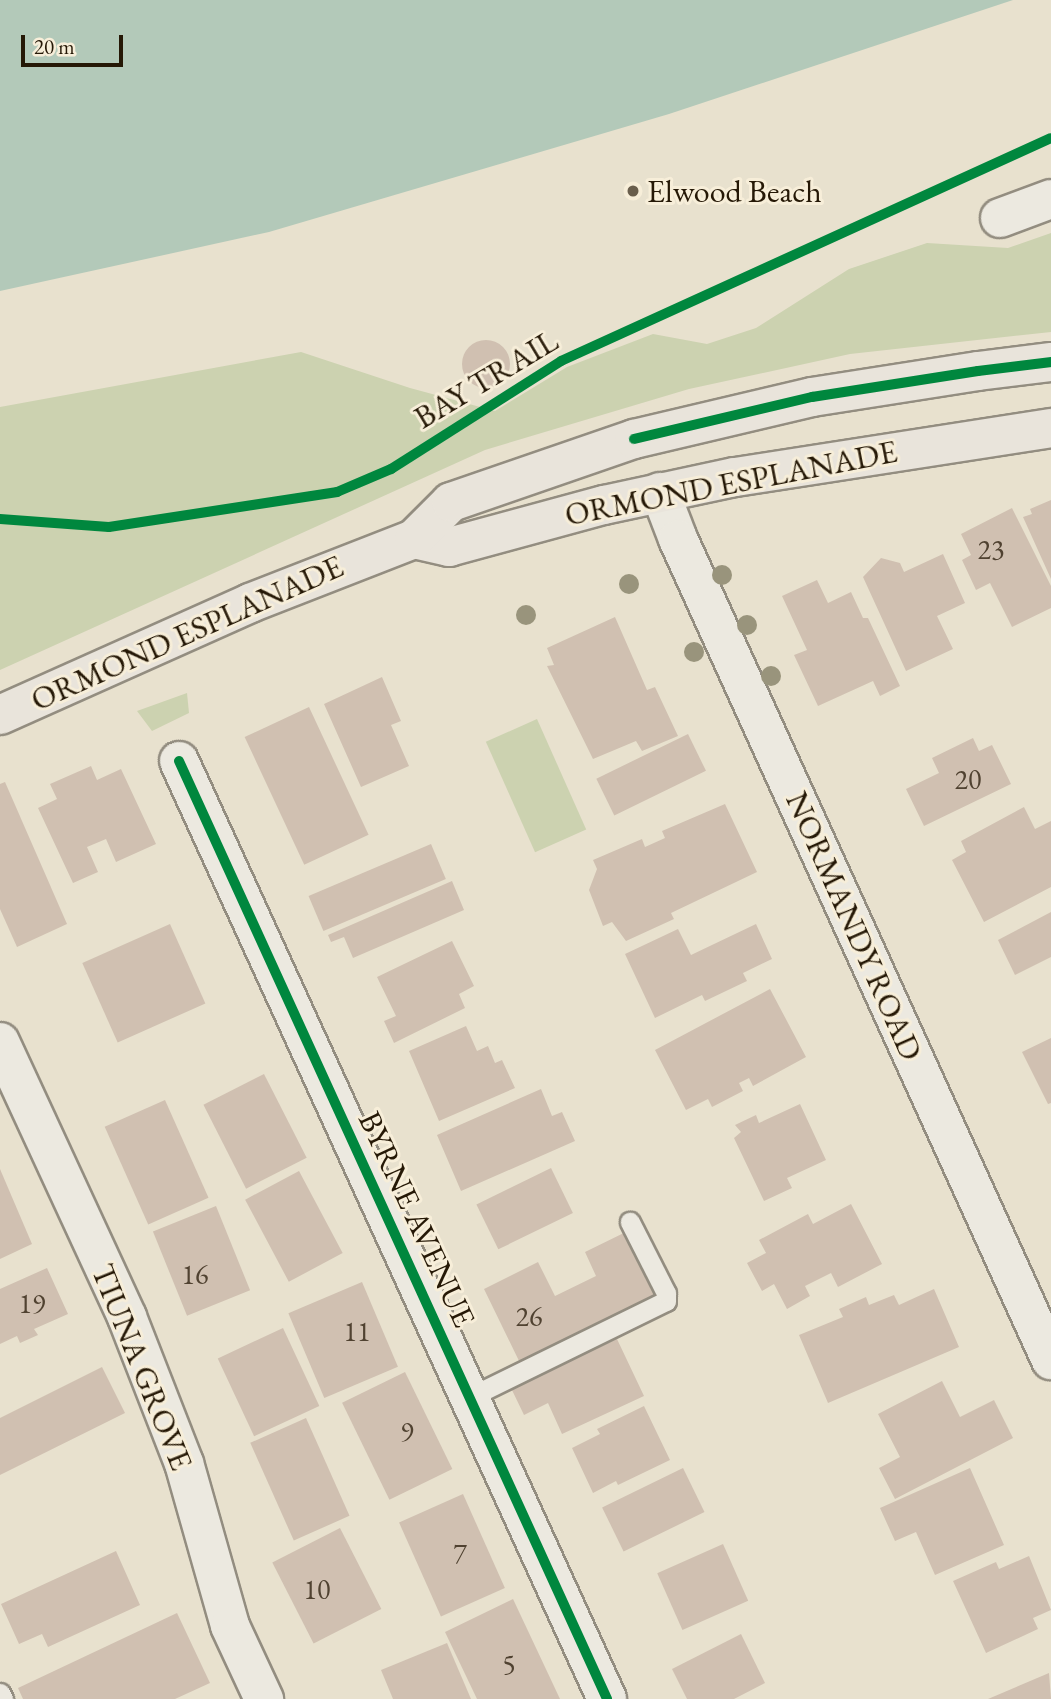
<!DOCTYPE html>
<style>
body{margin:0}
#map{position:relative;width:1051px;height:1699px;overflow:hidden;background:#e8e1ce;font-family:"EB Garamond",serif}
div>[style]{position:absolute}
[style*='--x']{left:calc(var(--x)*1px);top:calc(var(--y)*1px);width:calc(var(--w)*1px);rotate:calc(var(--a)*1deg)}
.green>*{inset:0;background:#ccd2b0;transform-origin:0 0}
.water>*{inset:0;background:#b3c9b9}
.building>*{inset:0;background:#d0c0b1;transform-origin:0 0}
.round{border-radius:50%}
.roads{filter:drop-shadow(2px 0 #938d80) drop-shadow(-2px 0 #938d80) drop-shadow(0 2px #938d80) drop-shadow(0 -2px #938d80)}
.lane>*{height:19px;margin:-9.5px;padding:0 9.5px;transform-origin:9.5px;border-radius:9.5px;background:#ece9e0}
.street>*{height:38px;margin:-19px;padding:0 19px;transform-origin:19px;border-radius:19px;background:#ece9e0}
.primary>*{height:38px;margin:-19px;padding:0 19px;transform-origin:19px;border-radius:19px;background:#e9e4db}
.cycleway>*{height:10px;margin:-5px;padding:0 5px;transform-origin:5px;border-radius:5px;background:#00873e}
.trees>*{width:20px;height:20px;margin:-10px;border-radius:50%;background:#99947c}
.dots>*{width:19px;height:19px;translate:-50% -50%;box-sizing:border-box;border:4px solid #f7eed9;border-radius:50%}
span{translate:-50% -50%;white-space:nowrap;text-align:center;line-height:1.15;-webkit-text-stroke:6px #f7eed9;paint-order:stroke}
.number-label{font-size:28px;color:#504231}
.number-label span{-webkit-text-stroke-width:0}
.poi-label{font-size:32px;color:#251806}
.left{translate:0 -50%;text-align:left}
.street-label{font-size:32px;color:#251806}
.scale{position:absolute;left:21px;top:35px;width:102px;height:32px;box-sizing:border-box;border:4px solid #251806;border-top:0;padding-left:9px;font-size:21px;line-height:24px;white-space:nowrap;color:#251806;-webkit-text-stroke:5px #f7eed9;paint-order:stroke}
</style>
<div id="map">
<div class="green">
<div style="clip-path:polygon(1051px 233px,1051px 332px,850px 354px,689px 389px,485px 450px,0 670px,0 407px,301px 352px,410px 388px,495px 411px,567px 367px,653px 334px,707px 344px,756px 328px,849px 269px,927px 243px,1008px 248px)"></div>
<div style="clip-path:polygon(187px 693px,189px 713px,152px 731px,137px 711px)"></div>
<div style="left:537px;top:719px;width:121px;height:56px;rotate:66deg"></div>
</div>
<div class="water">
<div style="clip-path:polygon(0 0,1013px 0,669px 114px,269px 232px,0 291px)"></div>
</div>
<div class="building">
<div class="round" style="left:462px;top:340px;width:48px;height:48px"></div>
<div style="clip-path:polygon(1051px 500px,1051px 579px,1023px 517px,1032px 514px,1030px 509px)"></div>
<div style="clip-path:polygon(1012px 508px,1051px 586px,1051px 608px,1012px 627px,990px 583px,976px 590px,962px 560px,971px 555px,961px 534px)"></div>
<div style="clip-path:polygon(943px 554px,965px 603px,937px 616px,953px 649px,906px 671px,863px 577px,881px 558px,900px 563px,904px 572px)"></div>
<div style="clip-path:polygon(817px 580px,828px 603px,851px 592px,863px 618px,868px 618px,900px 686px,880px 696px,873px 681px,818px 706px,794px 655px,807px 650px,782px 596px)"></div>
<div style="clip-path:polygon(615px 617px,647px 690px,655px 687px,678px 736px,642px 751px,636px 741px,593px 759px,547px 666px,554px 665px,547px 648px)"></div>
<div style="clip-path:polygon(382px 677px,401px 721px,391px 725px,409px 766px,361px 787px,324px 704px)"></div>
<div style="left:309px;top:707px;width:141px;height:71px;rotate:65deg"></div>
<div style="left:688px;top:734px;width:41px;height:102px;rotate:64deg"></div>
<div style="clip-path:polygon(973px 738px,979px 751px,992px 745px,1011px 784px,924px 826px,906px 789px,939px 773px,932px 758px)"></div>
<div style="clip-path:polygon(91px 766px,97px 780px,121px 769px,156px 844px,116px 862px,106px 839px,87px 847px,98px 872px,73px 883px,38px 808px,57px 799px,50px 784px)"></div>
<div style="clip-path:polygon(5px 782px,67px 924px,17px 947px,0 909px,0 784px)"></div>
<div style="clip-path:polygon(725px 804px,757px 872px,671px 913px,674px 919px,626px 941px,612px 922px,603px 926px,589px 890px,597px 869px,593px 860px,642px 839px,645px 847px,665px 838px,662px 831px)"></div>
<div style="clip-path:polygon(1024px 807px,1035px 829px,1051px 821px,1051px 887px,984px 922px,952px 860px,966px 852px,961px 841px)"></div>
<div style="left:431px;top:844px;width:38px;height:133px;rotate:67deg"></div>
<div style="clip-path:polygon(452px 881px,464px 910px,353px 958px,344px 937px,331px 942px,328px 935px)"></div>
<div style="clip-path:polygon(1051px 912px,1051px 957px,1015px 975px,998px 940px)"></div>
<div style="left:170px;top:924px;width:87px;height:96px;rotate:66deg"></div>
<div style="clip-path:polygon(756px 924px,772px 959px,743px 973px,747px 981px,705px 1001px,702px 995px,655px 1018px,625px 954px,678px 929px,691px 955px)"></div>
<div style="clip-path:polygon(452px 941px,474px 986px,459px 994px,465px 1008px,394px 1043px,384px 1021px,396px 1016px,377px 977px)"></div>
<div style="clip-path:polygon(770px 989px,806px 1057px,753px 1086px,749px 1078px,739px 1083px,743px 1091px,712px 1107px,708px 1099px,686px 1110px,655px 1050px)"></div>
<div style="clip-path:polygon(466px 1026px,477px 1051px,488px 1046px,495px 1063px,502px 1060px,515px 1088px,439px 1121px,409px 1051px)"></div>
<div style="clip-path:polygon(1051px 1038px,1051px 1103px,1048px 1104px,1022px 1052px)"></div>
<div style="left:264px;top:1074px;width:94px;height:68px;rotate:63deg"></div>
<div style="clip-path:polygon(541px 1089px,552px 1116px,562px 1112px,575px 1141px,461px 1191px,437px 1135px)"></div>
<div style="left:165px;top:1100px;width:107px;height:66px;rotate:66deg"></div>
<div style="clip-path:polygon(800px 1104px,826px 1160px,787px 1178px,792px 1188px,764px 1201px,734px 1138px,741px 1132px,735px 1125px,756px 1115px,759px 1123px)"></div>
<div style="left:551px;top:1168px;width:50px;height:83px;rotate:64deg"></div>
<div style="clip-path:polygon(0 1169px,32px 1244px,0 1259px)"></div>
<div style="left:299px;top:1171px;width:93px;height:61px;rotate:62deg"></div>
<div style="clip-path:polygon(851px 1204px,882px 1264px,838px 1287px,831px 1273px,805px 1286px,810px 1296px,787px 1309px,774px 1284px,762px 1291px,747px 1263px,766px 1253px,759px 1240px,808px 1214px,813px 1224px)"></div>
<div style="left:216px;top:1206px;width:91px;height:68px;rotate:68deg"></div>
<div style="clip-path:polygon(634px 1228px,666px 1293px,520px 1363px,484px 1289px,538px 1262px,555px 1296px,596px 1276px,585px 1252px)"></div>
<div style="clip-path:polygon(47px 1268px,68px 1314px,34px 1329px,38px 1335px,20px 1343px,17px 1336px,0 1344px,0 1289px)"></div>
<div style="left:362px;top:1282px;width:92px;height:80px;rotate:67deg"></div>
<div style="clip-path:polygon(934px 1289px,959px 1347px,828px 1403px,799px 1335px,843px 1317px,839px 1309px,866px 1297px,869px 1305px,894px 1295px,899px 1305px)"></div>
<div style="left:283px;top:1328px;width:86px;height:72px;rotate:65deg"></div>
<div style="clip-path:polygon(617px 1339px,644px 1396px,562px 1434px,548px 1403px,524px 1415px,511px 1388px)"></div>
<div style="clip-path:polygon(102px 1367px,125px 1413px,0 1475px,0 1418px)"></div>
<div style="left:405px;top:1372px;width:108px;height:70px;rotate:64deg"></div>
<div style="clip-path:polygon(942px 1381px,960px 1417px,994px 1400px,1013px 1438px,895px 1499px,879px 1468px,900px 1457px,878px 1414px)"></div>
<div style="clip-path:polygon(644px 1406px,670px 1460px,618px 1485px,616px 1481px,593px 1493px,572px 1448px,600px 1434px,597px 1429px)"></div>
<div style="left:306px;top:1418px;width:107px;height:61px;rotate:66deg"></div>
<div style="left:683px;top:1468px;width:49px;height:90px;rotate:64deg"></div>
<div style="clip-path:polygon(970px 1468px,1004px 1545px,935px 1575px,916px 1532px,895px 1541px,880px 1508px)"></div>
<div style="left:463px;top:1494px;width:103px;height:70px;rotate:66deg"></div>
<div style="left:340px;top:1528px;width:91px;height:76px;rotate:63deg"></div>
<div style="left:723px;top:1544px;width:62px;height:72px;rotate:66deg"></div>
<div style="clip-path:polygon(116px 1551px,140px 1605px,48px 1647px,42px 1634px,19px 1644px,1px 1604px)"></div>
<div style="clip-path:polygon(1029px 1556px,1051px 1610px,1033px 1618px,1038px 1629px,986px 1653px,953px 1581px,996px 1562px,999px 1569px)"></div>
<div style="clip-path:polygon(513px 1599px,560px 1699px,477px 1699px,445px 1632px)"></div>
<div style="clip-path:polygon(177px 1613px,210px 1683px,175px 1699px,23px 1699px,18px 1688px)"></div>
<div style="clip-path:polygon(741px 1634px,765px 1683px,734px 1699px,687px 1699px,672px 1669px)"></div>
<div style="clip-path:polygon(447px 1643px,471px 1699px,393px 1699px,381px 1670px)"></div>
<div style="clip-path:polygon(1049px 1673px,1051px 1699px,988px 1699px)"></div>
</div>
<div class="roads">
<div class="lane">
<div style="--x:470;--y:1397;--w:218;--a:-26.1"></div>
<div style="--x:666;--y:1301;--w:8;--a:-90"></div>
<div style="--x:666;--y:1293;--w:80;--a:-116.9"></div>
<div style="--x:0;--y:1693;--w:7;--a:63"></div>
</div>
<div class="street">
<div style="--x:1000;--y:218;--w:54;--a:-20.4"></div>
<div style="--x:660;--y:492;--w:50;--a:69"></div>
<div style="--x:678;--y:539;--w:902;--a:65.57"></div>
<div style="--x:179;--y:761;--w:1031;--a:65.47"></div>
<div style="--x:0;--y:1042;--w:303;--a:65.2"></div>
<div style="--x:127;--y:1317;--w:157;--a:68.7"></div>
<div style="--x:184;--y:1463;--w:169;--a:74.2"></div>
<div style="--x:230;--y:1626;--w:81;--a:65"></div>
</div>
<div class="primary">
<div style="--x:414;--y:539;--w:36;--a:13"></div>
<div style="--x:449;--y:547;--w:161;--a:-15.2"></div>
<div style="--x:604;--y:505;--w:134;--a:-12.1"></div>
<div style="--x:735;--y:477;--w:320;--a:-8.8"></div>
<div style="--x:0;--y:715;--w:274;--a:-24.1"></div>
<div style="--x:250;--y:603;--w:176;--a:-21.3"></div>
<div style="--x:414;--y:539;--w:52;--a:-45"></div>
<div style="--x:451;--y:502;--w:194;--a:-19"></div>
<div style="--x:634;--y:439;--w:183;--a:-13.3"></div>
<div style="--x:812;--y:397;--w:168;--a:-8.9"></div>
<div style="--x:978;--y:371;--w:74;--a:-7"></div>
</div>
</div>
<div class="cycleway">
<div style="--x:634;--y:439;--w:183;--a:-13.3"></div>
<div style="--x:812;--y:397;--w:168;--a:-8.9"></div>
<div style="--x:978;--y:371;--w:74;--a:-7"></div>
<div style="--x:0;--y:519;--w:109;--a:4.2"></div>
<div style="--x:109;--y:527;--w:231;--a:-8.7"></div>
<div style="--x:337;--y:492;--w:59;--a:-23.1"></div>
<div style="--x:391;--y:469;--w:201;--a:-32.4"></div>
<div style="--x:561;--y:361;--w:538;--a:-24.47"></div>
<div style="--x:179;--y:761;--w:1031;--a:65.47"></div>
</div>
<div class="trees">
<div style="left:722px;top:575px"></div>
<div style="left:629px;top:584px"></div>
<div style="left:526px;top:615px"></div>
<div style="left:747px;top:625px"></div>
<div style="left:694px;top:652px"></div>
<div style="left:771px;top:676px"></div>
</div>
<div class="dots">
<div style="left:633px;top:191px;background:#695e4c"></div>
</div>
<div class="number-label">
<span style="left:991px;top:549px">23</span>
<span style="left:968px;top:779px">20</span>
<span style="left:195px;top:1274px">16</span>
<span style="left:32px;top:1303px">19</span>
<span style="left:529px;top:1316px">26</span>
<span style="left:357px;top:1331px">11</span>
<span style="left:407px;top:1431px">9</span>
<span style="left:460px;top:1553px">7</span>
<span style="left:317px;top:1589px">10</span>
<span style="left:509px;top:1664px">5</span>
</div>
<div class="poi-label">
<span class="left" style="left:647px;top:191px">Elwood Beach</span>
</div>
<div class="street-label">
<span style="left:486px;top:379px;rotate:-31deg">BAY TRAIL</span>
<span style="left:731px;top:483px;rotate:-11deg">ORMOND ESPLANADE</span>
<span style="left:187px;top:633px;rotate:-24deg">ORMOND ESPLANADE</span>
<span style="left:854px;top:926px;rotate:66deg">NORMANDY ROAD</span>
<span style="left:417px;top:1219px;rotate:65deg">BYRNE AVENUE</span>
<span style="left:142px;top:1367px;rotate:68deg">TIUNA GROVE</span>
</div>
<div class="scale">20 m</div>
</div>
